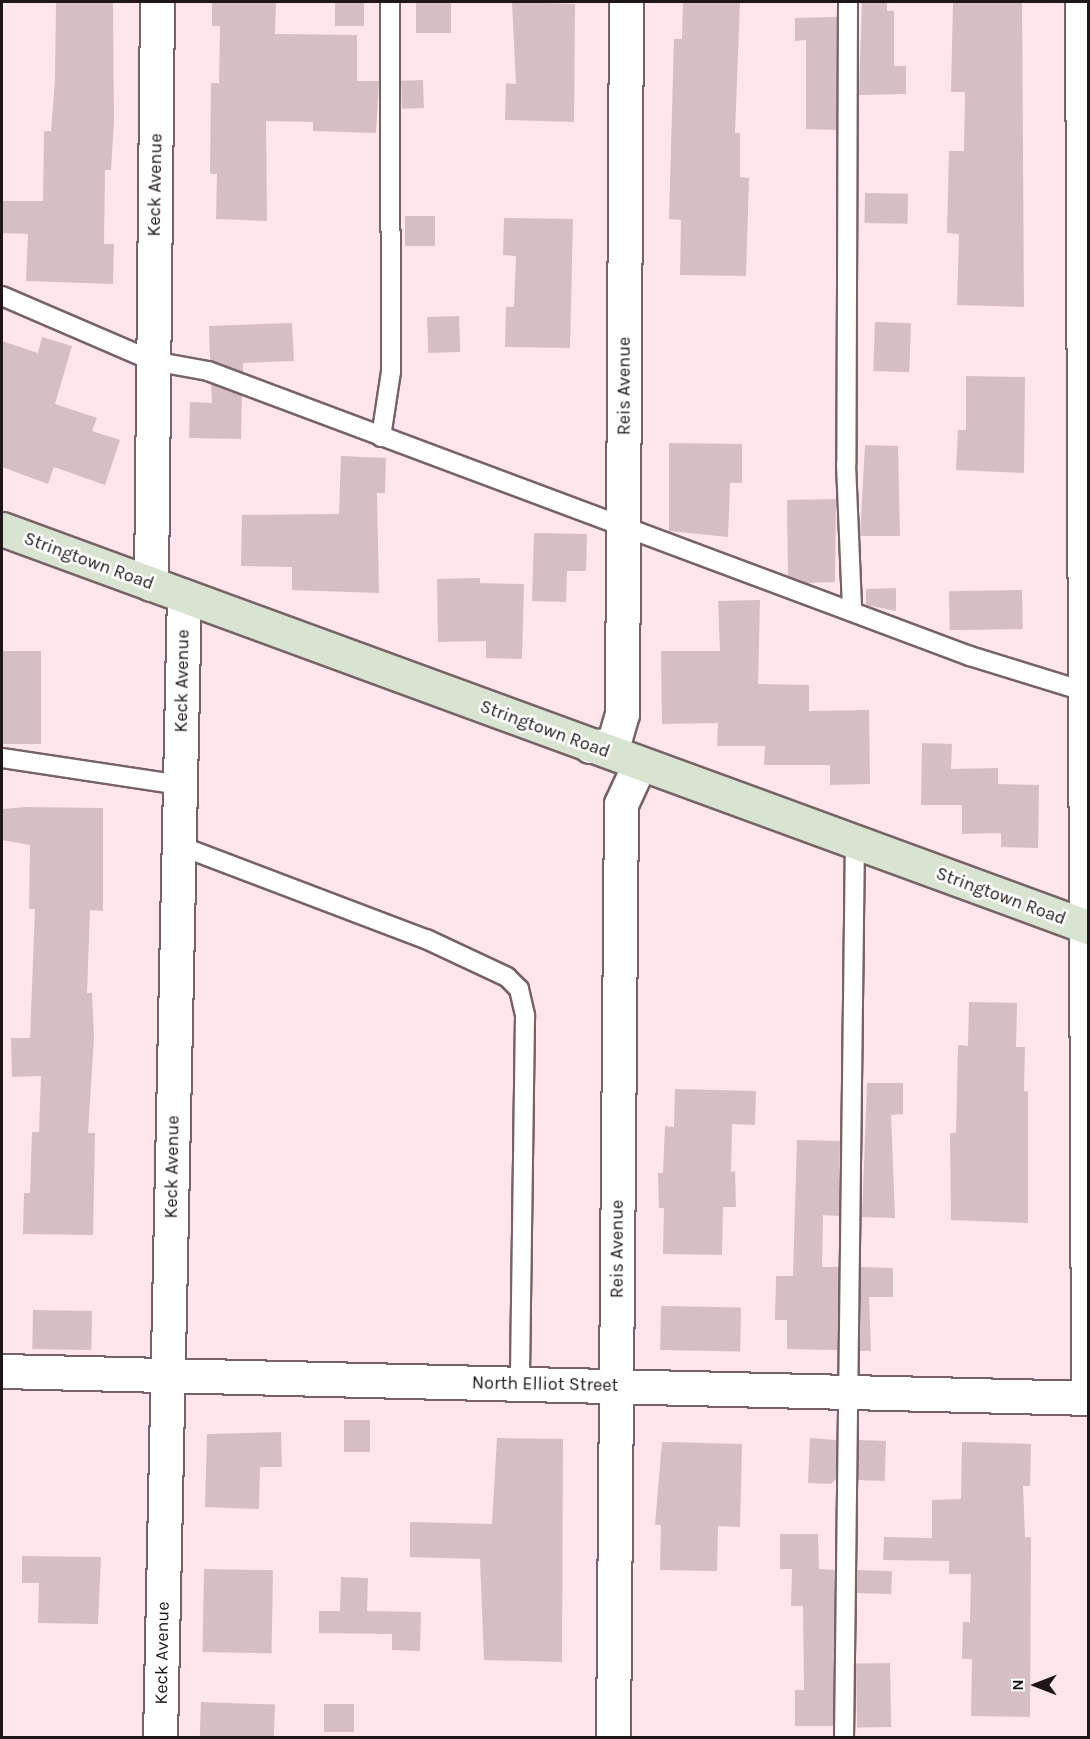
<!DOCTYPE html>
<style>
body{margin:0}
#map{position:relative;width:1090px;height:1739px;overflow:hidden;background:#fee6eb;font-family:Karla,sans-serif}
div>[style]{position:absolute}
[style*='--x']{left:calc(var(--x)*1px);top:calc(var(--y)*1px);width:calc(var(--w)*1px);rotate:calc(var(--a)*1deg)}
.building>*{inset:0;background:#d5bfc3;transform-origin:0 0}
.roads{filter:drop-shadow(2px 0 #776367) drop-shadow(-2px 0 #776367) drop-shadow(0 2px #776367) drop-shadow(0 -2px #776367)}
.service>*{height:18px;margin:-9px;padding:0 9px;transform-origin:9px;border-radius:9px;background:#fff}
.minor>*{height:33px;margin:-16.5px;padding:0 16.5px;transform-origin:16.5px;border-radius:16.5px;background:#fff}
.secondary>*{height:33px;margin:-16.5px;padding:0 16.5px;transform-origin:16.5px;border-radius:16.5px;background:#d8e4d1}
span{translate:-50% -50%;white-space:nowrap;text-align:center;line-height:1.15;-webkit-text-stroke:5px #fff;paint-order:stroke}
.street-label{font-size:18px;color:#1e1618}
.frame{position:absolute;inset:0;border:3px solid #1e1618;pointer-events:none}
.north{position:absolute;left:1006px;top:1655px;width:60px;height:60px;-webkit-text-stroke:4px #fff;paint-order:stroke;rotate:270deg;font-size:16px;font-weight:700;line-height:24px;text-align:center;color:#1e1618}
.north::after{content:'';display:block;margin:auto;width:21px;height:27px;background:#1e1618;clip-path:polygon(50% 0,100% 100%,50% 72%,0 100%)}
</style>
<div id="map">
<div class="building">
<div style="clip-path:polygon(56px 2px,113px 2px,114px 122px,111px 170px,105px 170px,104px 244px,114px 244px,113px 284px,26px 281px,28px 234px,2px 233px,2px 201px,43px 201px,44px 131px,51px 131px,55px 80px)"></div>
<div style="clip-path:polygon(212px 2px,276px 2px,275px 34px,357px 35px,357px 81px,379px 81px,376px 133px,313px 131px,313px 122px,266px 121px,267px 221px,216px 219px,217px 174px,210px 174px,211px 83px,219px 83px,220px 26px,212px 26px)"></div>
<div style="left:335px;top:2px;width:29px;height:24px"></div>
<div style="left:416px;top:2px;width:35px;height:31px"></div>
<div style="clip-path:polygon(512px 2px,575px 4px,574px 122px,505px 120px,506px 83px,516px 84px)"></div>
<div style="clip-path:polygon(683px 2px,740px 2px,735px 133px,740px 133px,740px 177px,749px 178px,746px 276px,680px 275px,681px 220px,669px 219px,674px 39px,682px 39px)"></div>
<div style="clip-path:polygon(862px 2px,887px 2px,887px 11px,894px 11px,894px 66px,906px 66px,906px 94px,859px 95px)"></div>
<div style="clip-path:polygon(953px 2px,1022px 2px,1024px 307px,957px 305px,959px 234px,947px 233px,949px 151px,964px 151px,965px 92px,951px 92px)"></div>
<div style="clip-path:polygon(837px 17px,836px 130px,806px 129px,806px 40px,795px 41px,795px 18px)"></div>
<div style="left:423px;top:80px;width:28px;height:22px;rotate:88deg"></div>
<div style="left:865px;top:193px;width:43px;height:30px;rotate:1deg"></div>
<div style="left:405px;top:216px;width:30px;height:30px"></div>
<div style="clip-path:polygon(504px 218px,573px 219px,570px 348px,505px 347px,506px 307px,514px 307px,516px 256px,503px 255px)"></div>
<div style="left:459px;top:316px;width:36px;height:32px;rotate:88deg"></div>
<div style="left:875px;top:322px;width:36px;height:49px;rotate:2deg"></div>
<div style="clip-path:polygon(292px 323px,294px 361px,243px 363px,243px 372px,210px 360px,209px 326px)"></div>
<div style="clip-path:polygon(42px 337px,72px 346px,55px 404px,97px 418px,92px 431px,120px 440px,105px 485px,54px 467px,48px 484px,2px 467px,2px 341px,38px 353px)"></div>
<div style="clip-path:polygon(966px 376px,1025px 377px,1024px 473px,956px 470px,958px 430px,966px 430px)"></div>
<div style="clip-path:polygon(211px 384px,242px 396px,241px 439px,189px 438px,190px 402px,212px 403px)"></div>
<div style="clip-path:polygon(669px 443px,742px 444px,742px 483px,730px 483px,728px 537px,669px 531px)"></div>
<div style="clip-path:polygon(865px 445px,898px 446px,900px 536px,860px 536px)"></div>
<div style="clip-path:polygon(341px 456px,386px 458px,385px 493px,377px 493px,379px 593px,292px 590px,292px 567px,241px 566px,242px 515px,339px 514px)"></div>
<div style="clip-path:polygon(836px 499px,835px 582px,807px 583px,788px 576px,787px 500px)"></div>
<div style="clip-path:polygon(534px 533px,587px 534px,586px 571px,567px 571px,566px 602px,532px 601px)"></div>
<div style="clip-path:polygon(480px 578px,480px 583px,524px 584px,522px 659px,486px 658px,486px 641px,438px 642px,437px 579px)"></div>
<div style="clip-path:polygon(896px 588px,896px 611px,866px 605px,866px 589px)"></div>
<div style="left:1022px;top:590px;width:39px;height:73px;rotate:89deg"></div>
<div style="clip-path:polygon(760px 600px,758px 684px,809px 685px,809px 711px,869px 710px,870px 784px,830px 785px,830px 765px,764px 765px,765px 746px,717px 746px,718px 723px,662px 724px,661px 651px,720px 651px,718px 601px)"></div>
<div style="left:2px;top:651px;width:39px;height:93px"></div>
<div style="clip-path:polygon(922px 743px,952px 744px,951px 769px,998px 768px,998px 784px,1039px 785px,1038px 848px,1001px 847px,1001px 833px,962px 834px,962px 805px,921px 805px)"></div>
<div style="clip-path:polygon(27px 807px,103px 808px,103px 911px,90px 910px,87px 993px,92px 993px,94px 1037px,88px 1133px,95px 1133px,93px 1235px,23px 1234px,24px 1193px,30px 1193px,32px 1132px,39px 1132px,41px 1076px,12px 1077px,11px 1038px,30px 1038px,35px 909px,29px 909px,30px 845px,2px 840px,2px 809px)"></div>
<div style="clip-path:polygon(969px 1002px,1017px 1003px,1016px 1047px,1025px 1047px,1024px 1091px,1028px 1091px,1028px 1223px,951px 1220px,950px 1133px,956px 1133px,958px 1045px,968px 1046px)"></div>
<div style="clip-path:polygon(867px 1083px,903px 1083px,903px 1114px,891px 1115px,895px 1218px,862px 1217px)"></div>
<div style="clip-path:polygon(675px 1089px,756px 1091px,755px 1125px,732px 1124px,731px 1172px,735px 1171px,736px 1207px,723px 1207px,722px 1255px,663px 1254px,664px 1208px,659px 1208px,658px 1173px,663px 1173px,665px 1126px,674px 1127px)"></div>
<div style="clip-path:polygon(797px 1140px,840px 1141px,839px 1216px,823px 1215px,822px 1267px,839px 1267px,838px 1350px,787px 1349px,787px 1320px,775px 1320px,776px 1276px,793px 1276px)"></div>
<div style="clip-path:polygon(861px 1267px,893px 1268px,893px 1297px,869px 1297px,871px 1351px,860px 1351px)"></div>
<div style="left:661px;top:1306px;width:80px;height:44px;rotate:1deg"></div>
<div style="left:33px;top:1310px;width:59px;height:39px;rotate:1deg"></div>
<div style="left:344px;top:1420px;width:26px;height:32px"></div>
<div style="clip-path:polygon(281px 1432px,282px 1467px,260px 1467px,259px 1509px,205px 1507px,207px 1434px)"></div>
<div style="clip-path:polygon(497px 1438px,563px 1439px,562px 1662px,484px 1660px,480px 1559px,410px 1557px,410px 1522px,492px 1524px)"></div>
<div style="clip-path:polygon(810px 1438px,836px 1440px,836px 1479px,831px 1484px,808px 1483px)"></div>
<div style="left:859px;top:1440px;width:27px;height:40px;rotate:2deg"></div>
<div style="clip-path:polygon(662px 1442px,742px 1444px,740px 1527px,718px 1526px,717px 1571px,660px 1570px,661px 1525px,655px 1525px)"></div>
<div style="clip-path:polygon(962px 1442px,1031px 1444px,1030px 1486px,1023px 1486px,1025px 1537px,1031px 1537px,1030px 1717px,971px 1716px,972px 1659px,962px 1659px,963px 1622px,970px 1622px,971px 1574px,949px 1574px,949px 1561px,883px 1560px,884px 1537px,932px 1538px,932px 1500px,961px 1499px)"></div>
<div style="clip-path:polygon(780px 1534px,818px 1534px,819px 1569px,835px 1570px,833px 1726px,795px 1726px,795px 1690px,804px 1690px,803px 1606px,791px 1606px,792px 1569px,780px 1569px)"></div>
<div style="clip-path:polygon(22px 1556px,101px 1557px,98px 1624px,38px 1623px,39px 1583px,22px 1583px)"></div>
<div style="left:204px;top:1569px;width:69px;height:83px;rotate:1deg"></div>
<div style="left:857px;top:1570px;width:35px;height:23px;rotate:2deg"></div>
<div style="clip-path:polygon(341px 1577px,368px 1578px,367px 1611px,421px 1612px,420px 1651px,392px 1650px,392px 1634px,319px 1633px,319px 1611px,340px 1611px)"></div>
<div style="left:890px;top:1663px;width:64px;height:34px;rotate:89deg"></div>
<div style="left:201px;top:1702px;width:74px;height:35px;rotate:2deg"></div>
<div style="left:324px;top:1704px;width:30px;height:28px"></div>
</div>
<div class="roads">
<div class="service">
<div style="--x:848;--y:2;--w:462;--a:90.2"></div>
<div style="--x:846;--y:464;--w:146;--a:87.6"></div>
<div style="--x:2;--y:296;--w:164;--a:23.3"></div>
<div style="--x:153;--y:361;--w:56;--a:10.3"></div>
<div style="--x:208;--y:371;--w:814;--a:20.51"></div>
<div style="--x:970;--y:656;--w:121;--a:17.2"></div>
<div style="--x:381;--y:437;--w:66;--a:-81.3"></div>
<div style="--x:391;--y:372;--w:370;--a:-90.2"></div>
<div style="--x:2;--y:758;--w:180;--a:8.6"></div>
<div style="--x:178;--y:845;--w:265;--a:20.8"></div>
<div style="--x:426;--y:939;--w:89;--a:25.1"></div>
<div style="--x:507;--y:977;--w:17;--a:45"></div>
<div style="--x:519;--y:989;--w:28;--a:77"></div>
<div style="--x:525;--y:1016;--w:369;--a:90.8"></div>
<div style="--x:844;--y:1738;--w:896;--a:-89.3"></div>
</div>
<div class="minor">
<div style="--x:1082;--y:2;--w:1380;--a:89.75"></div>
<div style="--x:151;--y:584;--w:582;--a:-89.41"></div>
<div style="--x:590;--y:746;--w:23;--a:-2"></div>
<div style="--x:613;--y:745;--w:32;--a:-74"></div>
<div style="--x:622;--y:714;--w:712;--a:-89.68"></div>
<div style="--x:2;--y:1371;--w:1086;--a:1.42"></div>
<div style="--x:160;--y:1738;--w:1142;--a:-88.8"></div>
<div style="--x:613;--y:1738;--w:934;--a:-89.51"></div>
<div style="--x:621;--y:804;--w:43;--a:-65.2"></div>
</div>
<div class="secondary">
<div style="--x:2;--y:529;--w:1157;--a:20.13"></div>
</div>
</div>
<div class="street-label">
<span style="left:155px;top:185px;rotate:-89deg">Keck Avenue</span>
<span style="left:624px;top:386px;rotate:-90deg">Reis Avenue</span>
<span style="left:89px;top:561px;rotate:20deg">Stringtown Road</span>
<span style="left:182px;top:681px;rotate:-89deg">Keck Avenue</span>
<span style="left:545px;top:729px;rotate:20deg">Stringtown Road</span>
<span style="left:1001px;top:896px;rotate:20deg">Stringtown Road</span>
<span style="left:172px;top:1167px;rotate:-89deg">Keck Avenue</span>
<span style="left:617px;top:1249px;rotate:-90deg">Reis Avenue</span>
<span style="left:545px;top:1384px;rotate:1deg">North Elliot Street</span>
<span style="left:162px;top:1653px;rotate:-89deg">Keck Avenue</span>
</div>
<div class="frame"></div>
<div class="north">N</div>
</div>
